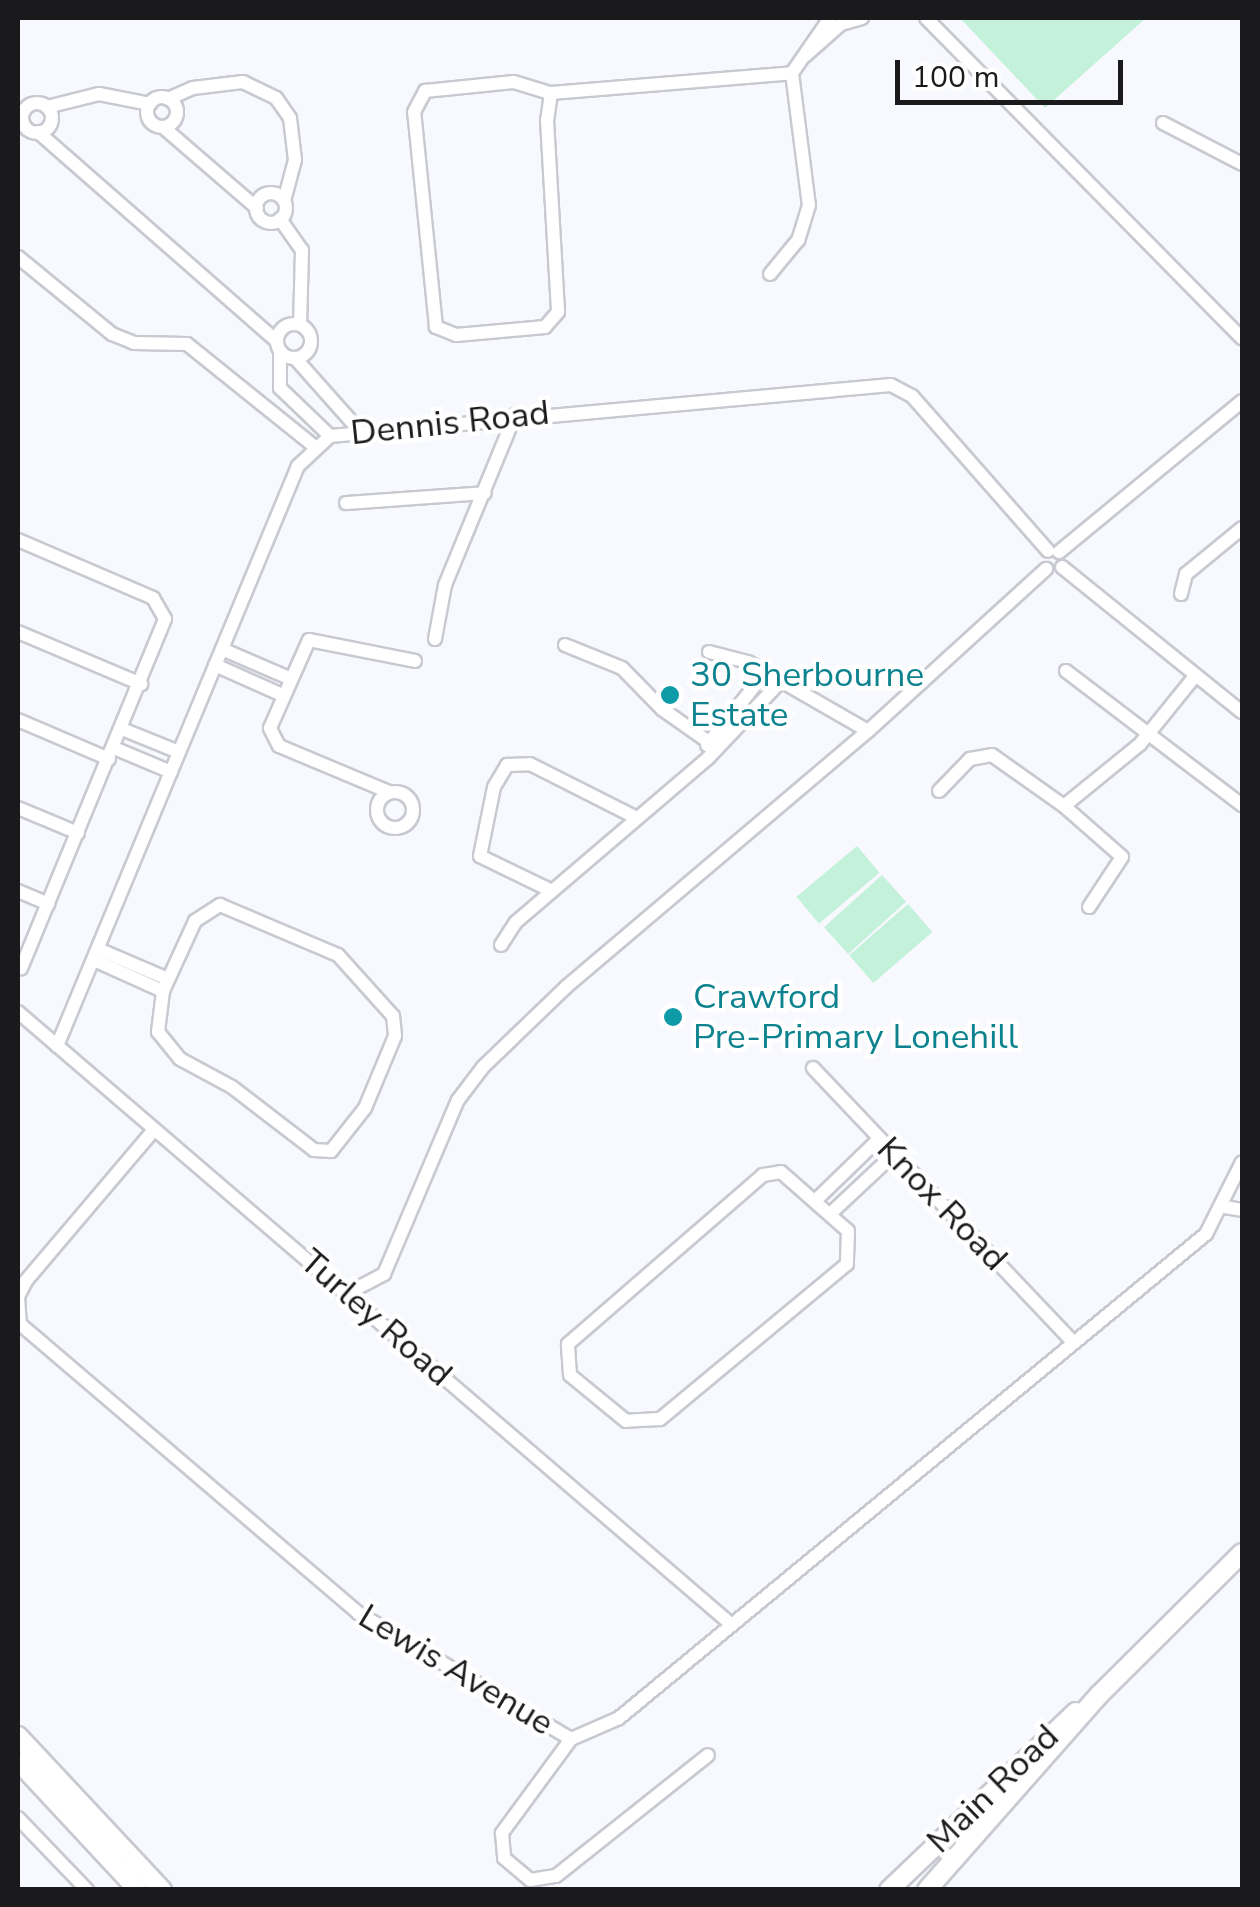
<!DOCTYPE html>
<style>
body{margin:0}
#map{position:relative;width:1260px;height:1907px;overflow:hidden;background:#f7f9ff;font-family:"Nunito Sans",sans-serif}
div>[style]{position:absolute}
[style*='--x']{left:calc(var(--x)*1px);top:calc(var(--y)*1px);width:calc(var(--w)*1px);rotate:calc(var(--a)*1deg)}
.green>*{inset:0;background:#c3f1da;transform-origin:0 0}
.roads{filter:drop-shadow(2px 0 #c8c9d1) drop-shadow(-2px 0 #c8c9d1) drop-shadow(0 2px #c8c9d1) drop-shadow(0 -2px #c8c9d1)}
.street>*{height:12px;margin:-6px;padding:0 6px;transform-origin:6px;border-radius:6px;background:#fff}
.street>.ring{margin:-6px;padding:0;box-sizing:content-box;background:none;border:12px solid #fff;border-radius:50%}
.secondary>*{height:18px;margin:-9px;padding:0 9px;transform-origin:9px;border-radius:9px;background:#fff}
.dots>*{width:28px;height:28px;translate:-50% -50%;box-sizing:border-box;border:5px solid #fff;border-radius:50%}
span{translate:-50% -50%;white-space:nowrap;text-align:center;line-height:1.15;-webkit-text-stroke:9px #fff;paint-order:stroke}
.street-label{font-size:35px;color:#1a1a1d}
.culture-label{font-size:35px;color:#0d838f}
.left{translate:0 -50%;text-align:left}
.frame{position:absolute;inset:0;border:20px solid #1a1a1d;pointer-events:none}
.scale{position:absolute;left:895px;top:60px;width:228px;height:45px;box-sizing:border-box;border:5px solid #1a1a1d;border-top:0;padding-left:12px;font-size:30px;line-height:35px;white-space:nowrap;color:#1a1a1d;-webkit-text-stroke:8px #fff;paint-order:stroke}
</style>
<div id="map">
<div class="green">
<div style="clip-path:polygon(960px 18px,1146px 18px,1045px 108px)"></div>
<div style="left:857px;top:846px;width:35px;height:79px;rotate:50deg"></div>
<div style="left:882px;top:875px;width:36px;height:78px;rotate:48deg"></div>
<div style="left:908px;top:904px;width:37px;height:78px;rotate:49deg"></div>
</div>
<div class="roads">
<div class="street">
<div style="--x:926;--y:18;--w:450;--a:45.4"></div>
<div style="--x:806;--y:55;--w:47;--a:-41.5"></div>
<div style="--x:841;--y:24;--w:22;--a:-16"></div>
<div style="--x:792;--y:73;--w:67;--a:-55.4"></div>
<div style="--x:551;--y:93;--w:27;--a:98"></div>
<div style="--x:547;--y:120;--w:192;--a:86.7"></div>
<div style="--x:558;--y:312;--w:20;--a:131"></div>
<div style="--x:545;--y:327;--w:89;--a:174.9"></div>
<div style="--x:456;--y:335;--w:22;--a:-158"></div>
<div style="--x:436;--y:327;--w:216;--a:-95.8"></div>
<div style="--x:414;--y:112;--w:24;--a:-62"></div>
<div style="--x:425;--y:91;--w:89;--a:-5.8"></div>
<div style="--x:514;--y:82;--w:39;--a:17"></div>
<div style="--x:551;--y:93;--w:242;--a:-4.7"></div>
<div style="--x:792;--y:73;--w:133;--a:82.7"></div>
<div style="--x:809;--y:205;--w:37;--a:107"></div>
<div style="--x:798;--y:240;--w:44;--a:129.5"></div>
<div class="ring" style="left:147px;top:97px;width:18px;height:18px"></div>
<div style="--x:168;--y:99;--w:27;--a:-24"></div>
<div style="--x:193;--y:88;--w:50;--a:-6.8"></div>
<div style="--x:243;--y:82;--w:37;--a:26"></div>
<div style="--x:276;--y:98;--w:24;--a:55"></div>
<div style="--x:290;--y:118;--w:42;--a:83.2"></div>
<div style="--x:295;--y:160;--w:42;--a:105"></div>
<div class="ring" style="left:22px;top:103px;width:18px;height:18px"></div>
<div style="--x:47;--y:107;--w:54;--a:-14"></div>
<div style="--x:99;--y:94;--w:52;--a:11.1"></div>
<div style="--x:1163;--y:123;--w:89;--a:27.4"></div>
<div style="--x:163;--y:127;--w:124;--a:40.8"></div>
<div style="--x:38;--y:132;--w:316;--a:41.2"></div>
<div class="ring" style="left:256px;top:193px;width:18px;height:18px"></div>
<div style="--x:280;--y:219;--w:38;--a:55"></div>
<div style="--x:302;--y:250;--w:75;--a:91.5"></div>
<div style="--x:18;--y:257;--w:122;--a:39.3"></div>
<div style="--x:112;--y:334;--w:24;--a:22"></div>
<div style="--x:134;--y:343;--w:53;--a:1.1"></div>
<div style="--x:187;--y:344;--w:163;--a:38.8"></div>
<div class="ring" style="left:277px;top:324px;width:22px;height:22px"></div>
<div style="--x:280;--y:351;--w:37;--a:90"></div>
<div style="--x:280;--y:388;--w:69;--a:43.8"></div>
<div style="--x:295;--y:358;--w:96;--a:48.4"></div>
<div style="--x:346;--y:503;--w:139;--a:-4.1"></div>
<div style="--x:18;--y:540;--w:147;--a:23.2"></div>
<div style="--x:153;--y:598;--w:24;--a:60"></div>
<div style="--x:165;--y:619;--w:378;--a:112.4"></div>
<div style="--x:1059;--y:552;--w:237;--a:-39.5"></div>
<div style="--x:1062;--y:567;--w:231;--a:38.9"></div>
<div style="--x:1181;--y:594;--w:21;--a:-76"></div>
<div style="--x:1186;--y:574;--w:72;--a:-39.4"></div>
<div style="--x:18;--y:632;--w:134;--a:22.9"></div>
<div style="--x:435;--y:639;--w:55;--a:-79.5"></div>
<div style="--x:445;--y:585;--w:184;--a:-67.6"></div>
<div style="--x:565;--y:645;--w:61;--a:22"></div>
<div style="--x:622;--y:668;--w:57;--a:45.7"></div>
<div style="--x:662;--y:709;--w:67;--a:35.3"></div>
<div style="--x:222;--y:649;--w:73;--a:23.4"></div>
<div style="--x:709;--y:652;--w:40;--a:14.4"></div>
<div style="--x:748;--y:662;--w:138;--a:29.9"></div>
<div style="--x:215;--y:665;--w:73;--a:24.1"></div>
<div style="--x:1066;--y:671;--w:221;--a:37.3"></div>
<div style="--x:18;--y:720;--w:99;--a:23.2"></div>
<div style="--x:122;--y:729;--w:61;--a:22"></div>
<div style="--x:707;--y:745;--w:94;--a:-51.1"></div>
<div style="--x:114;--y:748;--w:62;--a:22.8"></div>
<div style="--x:939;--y:791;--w:45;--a:-45.9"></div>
<div style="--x:970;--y:759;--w:22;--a:-10"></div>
<div style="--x:992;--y:755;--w:88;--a:35.3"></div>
<div style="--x:1064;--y:806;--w:98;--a:-39.2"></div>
<div style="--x:1140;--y:744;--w:87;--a:-51"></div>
<div style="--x:389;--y:792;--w:119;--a:-157.3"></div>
<div style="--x:279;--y:746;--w:20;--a:-117"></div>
<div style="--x:270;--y:728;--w:96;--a:-66.1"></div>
<div style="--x:309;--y:640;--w:108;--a:11.2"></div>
<div class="ring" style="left:377px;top:792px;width:24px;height:24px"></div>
<div style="--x:1064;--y:806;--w:77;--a:41.3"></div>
<div style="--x:1122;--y:857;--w:60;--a:123.4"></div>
<div style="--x:18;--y:808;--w:65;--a:22.6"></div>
<div style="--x:18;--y:891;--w:33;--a:23"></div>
<div style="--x:552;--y:891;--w:80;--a:-154.1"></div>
<div style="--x:480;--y:856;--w:70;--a:-78.5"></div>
<div style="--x:494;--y:787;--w:26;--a:-59"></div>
<div style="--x:507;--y:765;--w:23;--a:-2"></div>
<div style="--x:530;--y:764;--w:120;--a:26.8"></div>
<div style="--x:220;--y:905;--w:128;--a:23"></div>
<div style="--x:338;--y:955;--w:82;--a:48"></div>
<div style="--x:393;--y:1016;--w:20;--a:84"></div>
<div style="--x:395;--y:1036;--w:78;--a:112.6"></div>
<div style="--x:365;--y:1108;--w:55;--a:128.3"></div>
<div style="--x:331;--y:1151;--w:17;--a:-177"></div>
<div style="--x:314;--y:1150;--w:103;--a:-142.5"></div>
<div style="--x:232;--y:1087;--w:59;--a:-151.7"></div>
<div style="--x:180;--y:1059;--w:35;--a:-129"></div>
<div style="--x:158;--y:1032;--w:41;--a:-83"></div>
<div style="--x:163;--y:991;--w:77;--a:-65.4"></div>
<div style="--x:195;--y:921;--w:30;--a:-33"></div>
<div style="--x:501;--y:945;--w:27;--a:-57"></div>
<div style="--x:516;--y:922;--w:253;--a:-40.5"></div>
<div style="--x:708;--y:758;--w:106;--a:-46.5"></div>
<div style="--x:98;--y:949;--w:76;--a:23.2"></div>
<div style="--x:94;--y:960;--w:76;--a:24.2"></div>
<div style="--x:18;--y:1012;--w:941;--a:40.65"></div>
<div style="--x:57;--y:1046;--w:628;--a:-67.44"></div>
<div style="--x:298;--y:466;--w:44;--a:-43.2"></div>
<div style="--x:330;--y:436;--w:563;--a:-5.19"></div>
<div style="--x:891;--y:385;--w:24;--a:28"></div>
<div style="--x:912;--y:396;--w:206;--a:48.7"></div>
<div style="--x:813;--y:1068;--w:375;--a:46.5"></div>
<div style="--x:153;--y:1131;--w:197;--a:130.3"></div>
<div style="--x:26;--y:1281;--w:18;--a:117"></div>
<div style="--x:18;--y:1297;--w:27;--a:86"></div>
<div style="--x:20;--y:1324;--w:445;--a:40.5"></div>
<div style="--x:358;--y:1613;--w:247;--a:30.6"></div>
<div style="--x:571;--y:1739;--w:52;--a:-23.6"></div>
<div style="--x:619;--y:1718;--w:761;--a:-39.51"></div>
<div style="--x:1206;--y:1234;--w:80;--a:-63.4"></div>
<div style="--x:781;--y:1172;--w:89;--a:41.4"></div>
<div style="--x:848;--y:1231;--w:33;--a:92"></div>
<div style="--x:847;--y:1264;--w:243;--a:140.3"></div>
<div style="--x:660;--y:1419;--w:34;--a:177"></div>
<div style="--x:626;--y:1421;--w:72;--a:-140.6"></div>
<div style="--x:570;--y:1375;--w:31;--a:-94"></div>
<div style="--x:568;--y:1344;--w:258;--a:-40.9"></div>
<div style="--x:763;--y:1175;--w:18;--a:-9"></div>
<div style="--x:816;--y:1200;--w:88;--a:-44.1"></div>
<div style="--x:1225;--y:1207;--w:17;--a:10"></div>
<div style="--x:830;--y:1214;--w:88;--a:-43.2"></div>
<div style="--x:348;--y:1293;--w:41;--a:-27.8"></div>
<div style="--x:384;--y:1274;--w:189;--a:-67"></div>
<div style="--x:458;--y:1100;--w:41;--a:-52.9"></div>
<div style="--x:483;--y:1067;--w:115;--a:-43.9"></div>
<div style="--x:566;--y:987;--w:396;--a:-40.3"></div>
<div style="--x:868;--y:731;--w:241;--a:-42.3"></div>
<div style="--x:571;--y:1739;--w:117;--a:126.3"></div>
<div style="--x:502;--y:1833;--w:25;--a:85"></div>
<div style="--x:504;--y:1858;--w:34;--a:40"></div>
<div style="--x:530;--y:1880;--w:26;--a:-9"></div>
<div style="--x:556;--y:1876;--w:194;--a:-38.5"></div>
<div style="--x:18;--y:1818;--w:100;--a:46.2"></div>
</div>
<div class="secondary">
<div style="--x:18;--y:1736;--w:211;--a:46.9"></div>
<div style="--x:18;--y:1761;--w:176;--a:47.1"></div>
<div style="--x:889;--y:1890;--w:258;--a:-43.6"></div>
<div style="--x:927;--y:1890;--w:261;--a:-48.6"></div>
<div style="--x:1100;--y:1694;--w:200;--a:-44.8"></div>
</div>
</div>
<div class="dots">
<div style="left:670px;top:695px;background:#0f9aa8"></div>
<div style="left:673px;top:1017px;background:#0f9aa8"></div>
</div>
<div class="street-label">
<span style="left:450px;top:423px;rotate:-6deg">Dennis Road</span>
<span style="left:942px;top:1204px;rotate:46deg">Knox Road</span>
<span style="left:376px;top:1318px;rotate:41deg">Turley Road</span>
<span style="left:456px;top:1670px;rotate:31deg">Lewis Avenue</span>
<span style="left:993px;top:1789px;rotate:-44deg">Main Road</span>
</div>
<div class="culture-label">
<span class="left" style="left:690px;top:695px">30 Sherbourne<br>Estate</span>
<span class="left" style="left:693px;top:1017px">Crawford<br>Pre-Primary Lonehill</span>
</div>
<div class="frame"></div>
<div class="scale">100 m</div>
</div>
